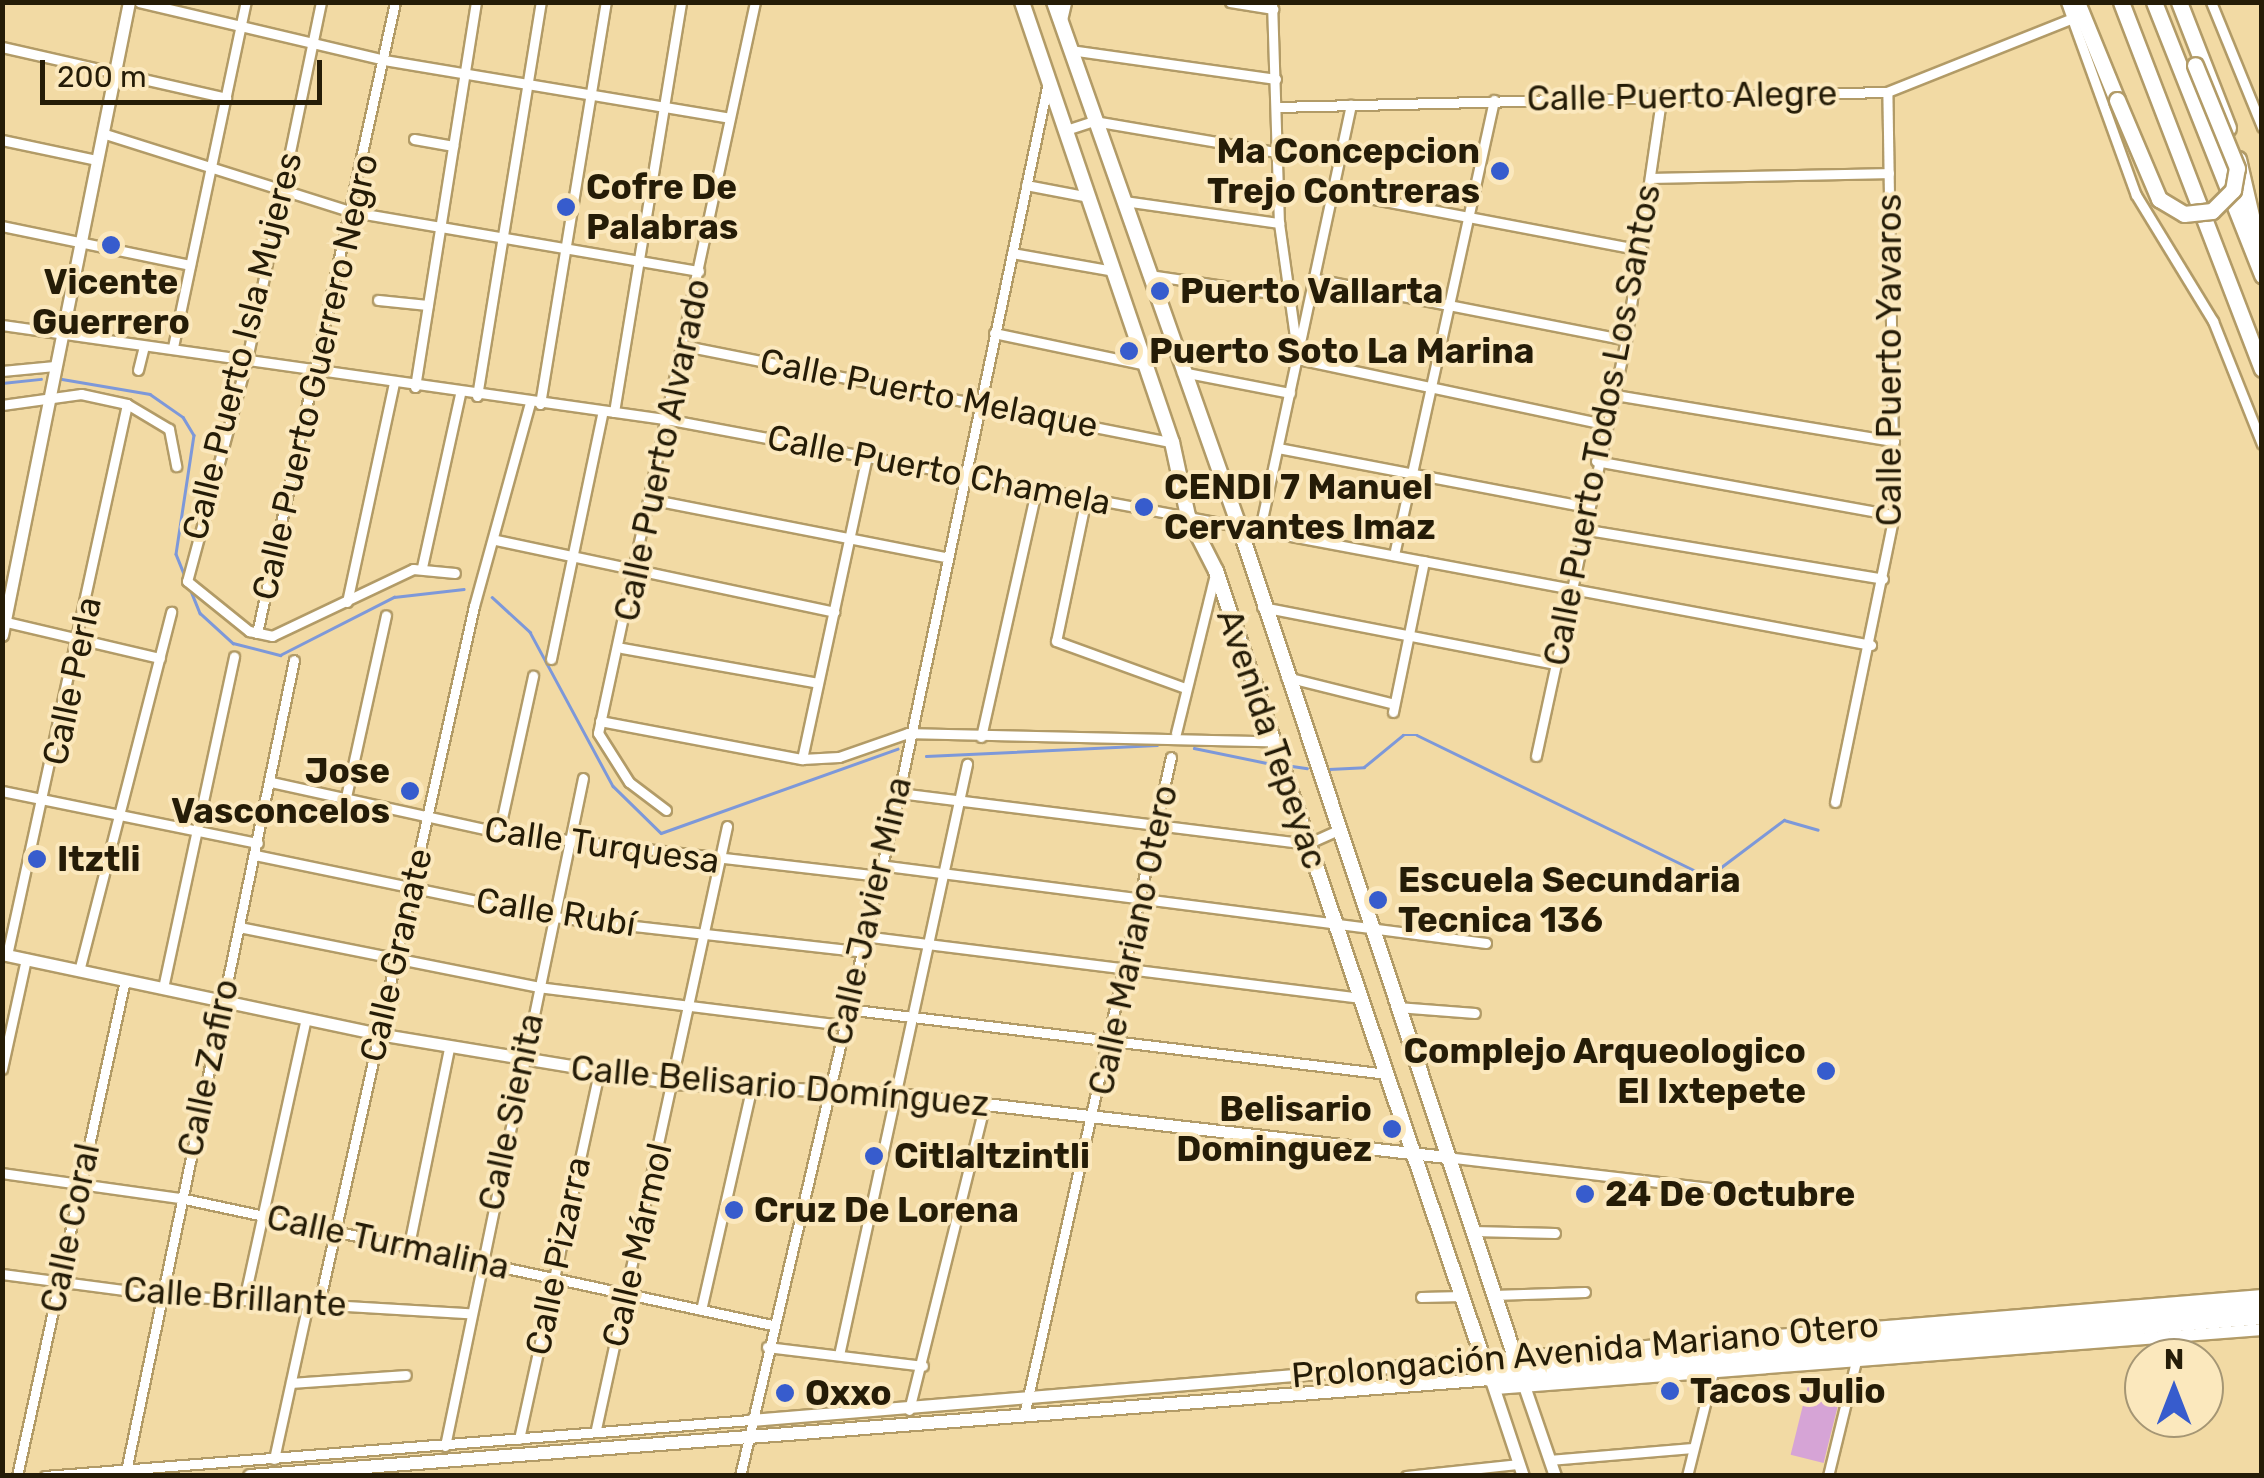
<!DOCTYPE html>
<meta charset="utf-8">
<style>
body{margin:0}
#map{position:relative;width:2264px;height:1478px;overflow:hidden;background:#f2daa4;font-family:Rubik,sans-serif}
div>[style]{position:absolute}
[style*='--x']{left:calc(var(--x)*1px);top:calc(var(--y)*1px);width:calc(var(--w)*1px);rotate:calc(var(--a)*1deg)}
.green>*{inset:0;background:#d6a4d6;transform-origin:0 0}
.stream>*{height:2.5px;margin:-1.25px;padding:0 1.25px;transform-origin:1.25px;border-radius:1.25px;background:#7d98d9}
.roads{filter:drop-shadow(2px 0 #b29b67) drop-shadow(-2px 0 #b29b67) drop-shadow(0 2px #b29b67) drop-shadow(0 -2px #b29b67)}
.minor>*{height:9px;margin:-4.5px;padding:0 4.5px;transform-origin:4.5px;border-radius:4.5px;background:#fff}
.tertiary>*{height:11px;margin:-5.5px;padding:0 5.5px;transform-origin:5.5px;border-radius:5.5px;background:#fff}
.secondary>*{height:12px;margin:-6px;padding:0 6px;transform-origin:6px;border-radius:6px;background:#fff}
.primary>*{height:14px;margin:-7px;padding:0 7px;transform-origin:7px;border-radius:7px;background:#fff}
.trunk>*{height:15px;margin:-7.5px;padding:0 7.5px;transform-origin:7.5px;border-radius:7.5px;background:#fff}
.bridges{filter:drop-shadow(2px 0 #b29b67) drop-shadow(-2px 0 #b29b67) drop-shadow(0 2px #b29b67) drop-shadow(0 -2px #b29b67)}
.trunk-bridge>*{height:15px;margin:-7.5px;padding:0 7.5px;transform-origin:7.5px;border-radius:7.5px;background:#fff}
.dots>*{width:28px;height:28px;translate:-50% -50%;box-sizing:border-box;border:5px solid #fbe8bd;border-radius:50%}
span{translate:-50% -50%;white-space:nowrap;text-align:center;line-height:1.15;-webkit-text-stroke:8px #fbe8bd;paint-order:stroke}
.street-label{font-size:35px;color:#251c07}
.poi-label{font-size:35px;color:#251c07;font-weight:700}
.right{translate:-100% -50%;text-align:right}
.left{translate:0 -50%;text-align:left}
.frame{position:absolute;inset:0;border:5px solid #251c07;pointer-events:none}
.north{position:absolute;left:2124px;top:1338px;width:100px;height:100px;box-sizing:border-box;background:#fbe8bd;border:2px solid #a59674;border-radius:50%;rotate:0deg;font-size:28px;font-weight:700;line-height:40px;text-align:center;color:#251c07}
.north::after{content:'';display:block;margin:auto;width:35px;height:45px;background:#375ccd;clip-path:polygon(50% 0,100% 100%,50% 72%,0 100%)}
.scale{position:absolute;left:40px;top:60px;width:282px;height:45px;box-sizing:border-box;border:5px solid #251c07;border-top:0;padding-left:12px;font-size:30px;line-height:35px;white-space:nowrap;color:#251c07;-webkit-text-stroke:8px #fbe8bd;paint-order:stroke}
</style>
<div id="map">
<div class="green">
<div style="left:1809px;top:1381px;width:34px;height:76px;rotate:14deg"></div>
</div>
<div class="stream">
<div style="--x:62;--y:379;--w:89;--a:9.7"></div>
<div style="--x:150;--y:394;--w:40;--a:34.9"></div>
<div style="--x:183;--y:417;--w:21;--a:59"></div>
<div style="--x:194;--y:435;--w:120;--a:98.6"></div>
<div style="--x:176;--y:554;--w:64;--a:67.9"></div>
<div style="--x:200;--y:613;--w:45;--a:42.3"></div>
<div style="--x:233;--y:643;--w:49;--a:14.3"></div>
<div style="--x:280;--y:655;--w:128;--a:-27"></div>
<div style="--x:394;--y:597;--w:70;--a:-6.5"></div>
<div style="--x:2;--y:383;--w:39;--a:-6"></div>
<div style="--x:492;--y:597;--w:52;--a:42.6"></div>
<div style="--x:530;--y:632;--w:175;--a:61.7"></div>
<div style="--x:613;--y:786;--w:67;--a:44.4"></div>
<div style="--x:661;--y:833;--w:251;--a:-19.6"></div>
<div style="--x:1194;--y:748;--w:75;--a:11.6"></div>
<div style="--x:926;--y:756;--w:231;--a:-2.7"></div>
<div style="--x:1292;--y:766;--w:15;--a:8"></div>
<div style="--x:1329;--y:769;--w:35;--a:-3"></div>
<div style="--x:1364;--y:767;--w:50;--a:-39.4"></div>
<div style="--x:1403;--y:735;--w:14;--a:0"></div>
<div style="--x:1417;--y:735;--w:324;--a:26"></div>
<div style="--x:1708;--y:877;--w:95;--a:-36.9"></div>
<div style="--x:1784;--y:820;--w:35;--a:16"></div>
</div>
<div class="roads">
<div class="minor">
<div style="--x:139;--y:2;--w:252;--a:13.3"></div>
<div style="--x:384;--y:60;--w:350;--a:9.5"></div>
<div style="--x:321;--y:2;--w:365;--a:101.7"></div>
<div style="--x:247;--y:359;--w:230;--a:105.1"></div>
<div style="--x:187;--y:581;--w:80;--a:38.9"></div>
<div style="--x:249;--y:631;--w:24;--a:12"></div>
<div style="--x:272;--y:636;--w:156;--a:-25.4"></div>
<div style="--x:413;--y:569;--w:42;--a:5.4"></div>
<div style="--x:1230;--y:2;--w:44;--a:9.2"></div>
<div style="--x:1272;--y:2;--w:221;--a:88.2"></div>
<div style="--x:1279;--y:223;--w:137;--a:82"></div>
<div style="--x:1298;--y:359;--w:313;--a:12"></div>
<div style="--x:2066;--y:2;--w:205;--a:70.1"></div>
<div style="--x:2136;--y:195;--w:148;--a:58.6"></div>
<div style="--x:2213;--y:321;--w:132;--a:68.3"></div>
<div style="--x:2211;--y:2;--w:135;--a:67.8"></div>
<div style="--x:1062;--y:20;--w:18;--a:-77"></div>
<div style="--x:2;--y:47;--w:230;--a:12.8"></div>
<div style="--x:1070;--y:50;--w:208;--a:8"></div>
<div style="--x:1276;--y:107;--w:611;--a:-1.41"></div>
<div style="--x:1887;--y:92;--w:200;--a:-21.7"></div>
<div style="--x:1066;--y:130;--w:29;--a:-18"></div>
<div style="--x:1094;--y:121;--w:185;--a:9.7"></div>
<div style="--x:102;--y:133;--w:263;--a:17.5"></div>
<div style="--x:353;--y:212;--w:351;--a:9.7"></div>
<div style="--x:414;--y:139;--w:40;--a:10"></div>
<div style="--x:2;--y:140;--w:96;--a:12"></div>
<div style="--x:1653;--y:178;--w:236;--a:-1.2"></div>
<div style="--x:1026;--y:185;--w:64;--a:10.8"></div>
<div style="--x:1332;--y:191;--w:316;--a:10.8"></div>
<div style="--x:1124;--y:201;--w:157;--a:8.1"></div>
<div style="--x:2;--y:226;--w:192;--a:11.7"></div>
<div style="--x:1012;--y:253;--w:104;--a:10"></div>
<div style="--x:1149;--y:275;--w:137;--a:8.4"></div>
<div style="--x:1316;--y:279;--w:316;--a:11.1"></div>
<div style="--x:378;--y:300;--w:50;--a:5.7"></div>
<div style="--x:2;--y:325;--w:676;--a:8.08"></div>
<div style="--x:671;--y:420;--w:1221;--a:10.62"></div>
<div style="--x:994;--y:333;--w:155;--a:11.9"></div>
<div style="--x:685;--y:346;--w:496;--a:11.2"></div>
<div style="--x:173;--y:347;--w:353;--a:-78.1"></div>
<div style="--x:138;--y:370;--w:25;--a:-76"></div>
<div style="--x:2;--y:371;--w:53;--a:-5.4"></div>
<div style="--x:1182;--y:372;--w:110;--a:11"></div>
<div style="--x:415;--y:387;--w:390;--a:-81"></div>
<div style="--x:1609;--y:394;--w:289;--a:9.4"></div>
<div style="--x:477;--y:396;--w:399;--a:-80.8"></div>
<div style="--x:540;--y:404;--w:407;--a:-80.7"></div>
<div style="--x:2;--y:405;--w:80;--a:-7.9"></div>
<div style="--x:81;--y:394;--w:47;--a:12.3"></div>
<div style="--x:127;--y:404;--w:49;--a:30.8"></div>
<div style="--x:169;--y:429;--w:38;--a:79"></div>
<div style="--x:614;--y:412;--w:415;--a:-80.7"></div>
<div style="--x:1278;--y:448;--w:315;--a:10.8"></div>
<div style="--x:1596;--y:461;--w:303;--a:10.3"></div>
<div style="--x:1086;--y:498;--w:146;--a:101.8"></div>
<div style="--x:1056;--y:641;--w:137;--a:20"></div>
<div style="--x:654;--y:500;--w:297;--a:11.1"></div>
<div style="--x:1260;--y:529;--w:434;--a:-77.9"></div>
<div style="--x:1582;--y:529;--w:305;--a:9.4"></div>
<div style="--x:496;--y:540;--w:346;--a:12"></div>
<div style="--x:1394;--y:555;--w:466;--a:-77.6"></div>
<div style="--x:422;--y:567;--w:177;--a:-77.6"></div>
<div style="--x:347;--y:602;--w:224;--a:-77.9"></div>
<div style="--x:1262;--y:607;--w:298;--a:11"></div>
<div style="--x:6;--y:622;--w:158;--a:13.2"></div>
<div style="--x:257;--y:633;--w:646;--a:-77.66"></div>
<div style="--x:622;--y:648;--w:199;--a:10.1"></div>
<div style="--x:551;--y:659;--w:253;--a:-78.2"></div>
<div style="--x:1286;--y:677;--w:111;--a:14"></div>
<div style="--x:1393;--y:712;--w:154;--a:-78.4"></div>
<div style="--x:600;--y:721;--w:206;--a:10.7"></div>
<div style="--x:802;--y:759;--w:37;--a:-3"></div>
<div style="--x:839;--y:757;--w:73;--a:-19.2"></div>
<div style="--x:908;--y:733;--w:365;--a:1.3"></div>
<div style="--x:1176;--y:733;--w:164;--a:-76.2"></div>
<div style="--x:981;--y:737;--w:256;--a:-77.4"></div>
<div style="--x:1536;--y:756;--w:426;--a:-77.8"></div>
<div style="--x:1626;--y:340;--w:249;--a:-81.7"></div>
<div style="--x:802;--y:759;--w:310;--a:-77.9"></div>
<div style="--x:271;--y:782;--w:233;--a:12.4"></div>
<div style="--x:499;--y:832;--w:381;--a:6.6"></div>
<div style="--x:2;--y:791;--w:261;--a:11.5"></div>
<div style="--x:899;--y:793;--w:411;--a:7.1"></div>
<div style="--x:1307;--y:844;--w:32;--a:-24"></div>
<div style="--x:346;--y:797;--w:186;--a:-77.6"></div>
<div style="--x:1835;--y:802;--w:293;--a:-78.4"></div>
<div style="--x:1894;--y:515;--w:423;--a:-90.9"></div>
<div style="--x:666;--y:810;--w:46;--a:-142.9"></div>
<div style="--x:629;--y:782;--w:58;--a:-122.3"></div>
<div style="--x:598;--y:733;--w:748;--a:-77.88"></div>
<div style="--x:499;--y:832;--w:160;--a:-77.7"></div>
<div style="--x:255;--y:855;--w:305;--a:11.7"></div>
<div style="--x:554;--y:917;--w:307;--a:6.4"></div>
<div style="--x:879;--y:865;--w:612;--a:7.32"></div>
<div style="--x:239;--y:927;--w:305;--a:11.3"></div>
<div style="--x:538;--y:987;--w:306;--a:7.1"></div>
<div style="--x:863;--y:936;--w:502;--a:7.1"></div>
<div style="--x:7;--y:955;--w:564;--a:-77.71"></div>
<div style="--x:79;--y:971;--w:371;--a:-75.6"></div>
<div style="--x:163;--y:988;--w:339;--a:-77.9"></div>
<div style="--x:1397;--y:1007;--w:78;--a:4.4"></div>
<div style="--x:846;--y:1009;--w:545;--a:6.85"></div>
<div style="--x:2;--y:1069;--w:113;--a:-77.7"></div>
<div style="--x:1446;--y:1157;--w:300;--a:6.7"></div>
<div style="--x:2;--y:1173;--w:180;--a:8"></div>
<div style="--x:180;--y:1198;--w:605;--a:12.11"></div>
<div style="--x:1473;--y:1231;--w:82;--a:1.4"></div>
<div style="--x:409;--y:1245;--w:201;--a:-78.5"></div>
<div style="--x:2;--y:1274;--w:160;--a:7.5"></div>
<div style="--x:161;--y:1295;--w:308;--a:3.4"></div>
<div style="--x:1493;--y:1295;--w:92;--a:-1.9"></div>
<div style="--x:1421;--y:1297;--w:41;--a:-1.4"></div>
<div style="--x:244;--y:1300;--w:288;--a:-77.6"></div>
<div style="--x:319;--y:1304;--w:715;--a:-77.48"></div>
<div style="--x:474;--y:606;--w:212;--a:-74.6"></div>
<div style="--x:701;--y:1310;--w:226;--a:-77.2"></div>
<div style="--x:767;--y:1347;--w:157;--a:6.9"></div>
<div style="--x:839;--y:1355;--w:605;--a:-77.78"></div>
<div style="--x:291;--y:1383;--w:115;--a:-4"></div>
<div style="--x:909;--y:1410;--w:316;--a:-76.1"></div>
<div style="--x:1024;--y:1415;--w:674;--a:-77.41"></div>
<div style="--x:596;--y:1429;--w:617;--a:-77.74"></div>
<div style="--x:519;--y:1439;--w:375;--a:-77.7"></div>
<div style="--x:445;--y:1446;--w:682;--a:-78.33"></div>
<div style="--x:274;--y:1459;--w:160;--a:-77.7"></div>
<div style="--x:1549;--y:1460;--w:144;--a:-4.8"></div>
<div style="--x:17;--y:1476;--w:508;--a:-77.72"></div>
<div style="--x:45;--y:1476;--w:708;--a:-4.54"></div>
<div style="--x:125;--y:1476;--w:833;--a:-78.3"></div>
<div style="--x:740;--y:1476;--w:701;--a:-76.9"></div>
<div style="--x:899;--y:793;--w:726;--a:-78.16"></div>
<div style="--x:1406;--y:1476;--w:114;--a:-6.1"></div>
<div style="--x:1687;--y:1476;--w:107;--a:-76"></div>
<div style="--x:1828;--y:1476;--w:118;--a:-76.3"></div>
</div>
<div class="tertiary">
<div style="--x:2;--y:635;--w:646;--a:-78.66"></div>
<div style="--x:2;--y:954;--w:384;--a:12"></div>
<div style="--x:378;--y:1034;--w:299;--a:9.4"></div>
<div style="--x:673;--y:1083;--w:225;--a:2.8"></div>
<div style="--x:898;--y:1094;--w:552;--a:6.56"></div>
<div style="--x:1522;--y:1380;--w:102;--a:71"></div>
<div style="--x:1492;--y:1383;--w:98;--a:71.6"></div>
<div style="--x:1495;--y:1388;--w:769;--a:-4.4"></div>
<div style="--x:751;--y:1420;--w:1516;--a:-4.73"></div>
</div>
<div class="secondary">
<div style="--x:250;--y:1476;--w:1244;--a:-4.47"></div>
</div>
<div class="primary">
<div style="--x:1022;--y:2;--w:465;--a:71.2"></div>
<div style="--x:1172;--y:442;--w:76;--a:77.8"></div>
<div style="--x:1188;--y:516;--w:62;--a:63"></div>
<div style="--x:1216;--y:571;--w:853;--a:71.27"></div>
<div style="--x:1490;--y:1379;--w:774;--a:-4.59"></div>
<div style="--x:1054;--y:2;--w:553;--a:70.55"></div>
<div style="--x:1238;--y:523;--w:898;--a:71.63"></div>
<div style="--x:1487;--y:1370;--w:778;--a:-4.72"></div>
</div>
<div class="trunk">
<div style="--x:2077;--y:2;--w:106;--a:67.8"></div>
<div style="--x:2121;--y:2;--w:393;--a:69"></div>
<div style="--x:2154;--y:2;--w:294;--a:68.4"></div>
<div style="--x:2179;--y:2;--w:135;--a:68.7"></div>
<div style="--x:2238;--y:159;--w:103;--a:77"></div>
</div>
</div>
<div class="bridges">
<div class="trunk-bridge">
<div style="--x:2117;--y:100;--w:108;--a:67"></div>
<div style="--x:2159;--y:199;--w:29;--a:31"></div>
<div style="--x:2184;--y:214;--w:28;--a:-6"></div>
<div style="--x:2212;--y:211;--w:30;--a:-45"></div>
<div style="--x:2233;--y:190;--w:22;--a:-80"></div>
<div style="--x:2237;--y:168;--w:111;--a:-112.2"></div>
</div>
</div>
<div class="dots">
<div style="left:1500px;top:171px;background:#375ccd"></div>
<div style="left:566px;top:207px;background:#375ccd"></div>
<div style="left:111px;top:245px;background:#375ccd"></div>
<div style="left:1160px;top:291px;background:#375ccd"></div>
<div style="left:1129px;top:351px;background:#375ccd"></div>
<div style="left:1144px;top:507px;background:#375ccd"></div>
<div style="left:410px;top:791px;background:#375ccd"></div>
<div style="left:37px;top:859px;background:#375ccd"></div>
<div style="left:1378px;top:900px;background:#375ccd"></div>
<div style="left:1826px;top:1071px;background:#375ccd"></div>
<div style="left:1392px;top:1129px;background:#375ccd"></div>
<div style="left:874px;top:1156px;background:#375ccd"></div>
<div style="left:1585px;top:1194px;background:#375ccd"></div>
<div style="left:734px;top:1210px;background:#375ccd"></div>
<div style="left:1670px;top:1391px;background:#375ccd"></div>
<div style="left:785px;top:1393px;background:#375ccd"></div>
</div>
<div class="street-label">
<span style="left:1682px;top:96px;rotate:-1deg">Calle Puerto Alegre</span>
<span style="left:242px;top:346px;rotate:-76deg">Calle Puerto Isla Mujeres</span>
<span style="left:1889px;top:360px;rotate:-90deg">Calle Puerto Yavaros</span>
<span style="left:315px;top:377px;rotate:-77deg">Calle Puerto Guerrero Negro</span>
<span style="left:929px;top:393px;rotate:11deg">Calle Puerto Melaque</span>
<span style="left:1602px;top:425px;rotate:-79deg">Calle Puerto Todos Los Santos</span>
<span style="left:662px;top:450px;rotate:-78deg">Calle Puerto Alvarado</span>
<span style="left:939px;top:470px;rotate:11deg">Calle Puerto Chamela</span>
<span style="left:72px;top:681px;rotate:-78deg">Calle Perla</span>
<span style="left:1272px;top:739px;rotate:71deg">Avenida Tepeyac</span>
<span style="left:602px;top:845px;rotate:8deg">Calle Turquesa</span>
<span style="left:869px;top:911px;rotate:-77deg">Calle Javier Mina</span>
<span style="left:556px;top:912px;rotate:9deg">Calle Rubí</span>
<span style="left:1133px;top:940px;rotate:-78deg">Calle Mariano Otero</span>
<span style="left:396px;top:955px;rotate:-77deg">Calle Granate</span>
<span style="left:208px;top:1068px;rotate:-78deg">Calle Zafiro</span>
<span style="left:780px;top:1086px;rotate:5deg">Calle Belisario Domínguez</span>
<span style="left:511px;top:1112px;rotate:-78deg">Calle Sienita</span>
<span style="left:70px;top:1228px;rotate:-78deg">Calle Coral</span>
<span style="left:388px;top:1242px;rotate:12deg">Calle Turmalina</span>
<span style="left:637px;top:1245px;rotate:-77deg">Calle Mármol</span>
<span style="left:558px;top:1256px;rotate:-78deg">Calle Pizarra</span>
<span style="left:235px;top:1297px;rotate:4deg">Calle Brillante</span>
<span style="left:1585px;top:1350px;rotate:-5deg">Prolongación Avenida Mariano Otero</span>
</div>
<div class="poi-label">
<span class="right" style="left:1480px;top:171px">Ma Concepcion<br>Trejo Contreras</span>
<span class="left" style="left:586px;top:207px">Cofre De<br>Palabras</span>
<span style="left:111px;top:302px">Vicente<br>Guerrero</span>
<span class="left" style="left:1180px;top:291px">Puerto Vallarta</span>
<span class="left" style="left:1149px;top:351px">Puerto Soto La Marina</span>
<span class="left" style="left:1164px;top:507px">CENDI 7 Manuel<br>Cervantes Imaz</span>
<span class="right" style="left:390px;top:791px">Jose<br>Vasconcelos</span>
<span class="left" style="left:57px;top:859px">Itztli</span>
<span class="left" style="left:1398px;top:900px">Escuela Secundaria<br>Tecnica 136</span>
<span class="right" style="left:1806px;top:1071px">Complejo Arqueologico<br>El Ixtepete</span>
<span class="right" style="left:1372px;top:1129px">Belisario<br>Dominguez</span>
<span class="left" style="left:894px;top:1156px">Citlaltzintli</span>
<span class="left" style="left:1605px;top:1194px">24 De Octubre</span>
<span class="left" style="left:754px;top:1210px">Cruz De Lorena</span>
<span class="left" style="left:1690px;top:1391px">Tacos Julio</span>
<span class="left" style="left:805px;top:1393px">Oxxo</span>
</div>
<div class="frame"></div>
<div class="north">N</div>
<div class="scale">200 m</div>
</div>
